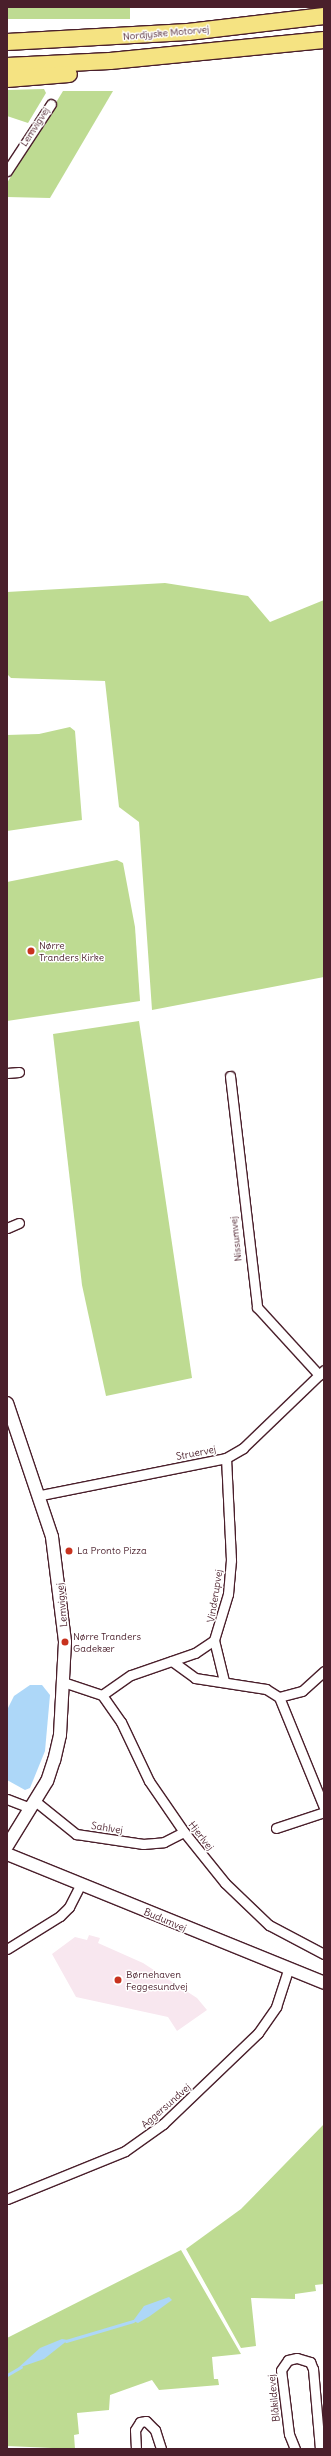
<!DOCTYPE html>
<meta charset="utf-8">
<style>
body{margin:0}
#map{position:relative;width:331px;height:2456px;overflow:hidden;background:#fff;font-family:Delius,sans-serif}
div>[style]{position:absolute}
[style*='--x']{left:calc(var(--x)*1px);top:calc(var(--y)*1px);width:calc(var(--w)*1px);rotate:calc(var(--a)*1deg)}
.built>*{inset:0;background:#f8e7ef}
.green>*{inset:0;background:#bedb92;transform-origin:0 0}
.water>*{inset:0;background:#add7f8}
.stream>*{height:3px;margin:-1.5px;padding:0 1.5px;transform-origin:1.5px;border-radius:1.5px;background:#add7f8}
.roads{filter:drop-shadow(1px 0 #4a1f2b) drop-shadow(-1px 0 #4a1f2b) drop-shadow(0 1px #4a1f2b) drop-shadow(0 -1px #4a1f2b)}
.street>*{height:9px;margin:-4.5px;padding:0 4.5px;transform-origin:4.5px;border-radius:4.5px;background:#fff}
.secondary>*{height:12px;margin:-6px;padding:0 6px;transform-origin:6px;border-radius:6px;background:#fff}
.highway>*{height:16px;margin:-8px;padding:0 8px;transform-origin:8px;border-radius:8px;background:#f5e382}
.dots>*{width:11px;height:11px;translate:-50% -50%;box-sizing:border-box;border:2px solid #fff;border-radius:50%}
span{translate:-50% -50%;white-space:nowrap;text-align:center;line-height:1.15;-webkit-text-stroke:3px #fff;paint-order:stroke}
.street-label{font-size:10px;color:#4a1f2b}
.poi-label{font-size:10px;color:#4a1f2b}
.left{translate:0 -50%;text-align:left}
.frame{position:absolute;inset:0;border:8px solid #4a1f2b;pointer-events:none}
</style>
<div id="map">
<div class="built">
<div style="clip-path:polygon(89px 1935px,100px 1938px,98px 1943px,143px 1963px,197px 1998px,207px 2010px,177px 2031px,168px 2017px,76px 1997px,52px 1954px,75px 1937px,87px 1940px)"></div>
</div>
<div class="green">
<div style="left:7px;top:7px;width:123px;height:12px"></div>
<div style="clip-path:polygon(44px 89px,46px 93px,28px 123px,7px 116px,7px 90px)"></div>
<div style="clip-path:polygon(63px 91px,113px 91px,50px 198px,7px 197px,7px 183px)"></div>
<div style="clip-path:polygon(165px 583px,248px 596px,270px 622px,324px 600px,324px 977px,152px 1010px,139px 822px,119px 807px,105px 681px,11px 678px,7px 674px,7px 592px)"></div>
<div style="clip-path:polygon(70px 727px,75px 731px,82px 820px,7px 831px,7px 735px,39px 734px)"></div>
<div style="clip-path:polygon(117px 860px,123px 863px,135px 927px,140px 1001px,7px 1021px,7px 882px)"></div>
<div style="clip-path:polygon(139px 1021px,192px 1378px,106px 1396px,82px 1285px,53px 1034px)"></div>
<div style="clip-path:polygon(324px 2124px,324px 2284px,315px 2285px,316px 2291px,295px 2294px,295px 2299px,251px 2298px,256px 2346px,241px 2348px,186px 2249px,241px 2209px)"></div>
<div style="clip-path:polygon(181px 2250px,241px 2354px,212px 2357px,214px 2379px,218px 2379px,219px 2385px,159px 2390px,152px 2380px,110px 2395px,109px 2410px,77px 2413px,79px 2434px,74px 2435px,75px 2449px,7px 2446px,7px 2338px)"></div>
</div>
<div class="water">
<div style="clip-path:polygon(30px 1685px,42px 1685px,50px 1695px,45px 1751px,30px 1788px,25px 1790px,7px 1780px,7px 1710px,14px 1696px)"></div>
<div style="clip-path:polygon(169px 2297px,172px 2300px,150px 2316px,138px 2323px,133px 2321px,144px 2306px)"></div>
<div style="clip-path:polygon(62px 2339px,68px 2340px,44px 2359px,18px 2368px,40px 2348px)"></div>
</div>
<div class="stream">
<div style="--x:66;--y:2341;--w:70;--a:-16.6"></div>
<div style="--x:7;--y:2375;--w:16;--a:-30"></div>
</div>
<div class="roads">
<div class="street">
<div style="--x:7;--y:171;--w:80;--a:-56.7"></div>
<div style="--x:7;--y:1073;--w:12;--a:-5"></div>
<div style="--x:230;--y:1076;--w:233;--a:83.3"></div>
<div style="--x:257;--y:1307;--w:92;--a:47.6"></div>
<div style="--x:7;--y:1228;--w:13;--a:-23"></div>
<div style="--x:41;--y:1495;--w:189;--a:-11.3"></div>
<div style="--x:226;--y:1458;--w:20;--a:-30"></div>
<div style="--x:243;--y:1448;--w:112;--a:-43.9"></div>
<div style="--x:214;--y:1640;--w:42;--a:76.3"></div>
<div style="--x:172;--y:1661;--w:29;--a:36"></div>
<div style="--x:195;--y:1678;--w:72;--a:8.8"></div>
<div style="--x:266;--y:1689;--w:15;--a:32"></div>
<div style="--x:279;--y:1697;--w:119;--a:67.8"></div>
<div style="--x:63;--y:1682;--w:41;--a:18.4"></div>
<div style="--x:102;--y:1695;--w:35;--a:-35"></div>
<div style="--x:131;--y:1675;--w:68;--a:-19"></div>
<div style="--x:195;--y:1653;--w:23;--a:-34"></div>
<div style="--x:214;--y:1640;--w:48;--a:-73.1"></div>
<div style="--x:228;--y:1594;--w:34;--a:-85"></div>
<div style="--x:231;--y:1560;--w:102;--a:-92.8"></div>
<div style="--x:102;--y:1695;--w:33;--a:55"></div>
<div style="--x:121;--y:1722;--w:65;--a:64.6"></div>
<div style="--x:149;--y:1781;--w:62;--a:55.5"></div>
<div style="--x:184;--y:1832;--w:65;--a:51.2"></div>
<div style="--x:225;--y:1883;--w:61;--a:43.7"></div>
<div style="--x:269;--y:1925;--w:62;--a:27.8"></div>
<div style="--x:279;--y:1697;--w:24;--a:-15"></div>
<div style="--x:302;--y:1691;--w:30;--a:-42"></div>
<div style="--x:7;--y:1799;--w:25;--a:21"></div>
<div style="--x:35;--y:1801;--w:53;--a:38.8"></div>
<div style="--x:76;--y:1834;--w:68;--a:8.5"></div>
<div style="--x:143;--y:1844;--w:21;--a:-5"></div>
<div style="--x:164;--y:1842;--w:22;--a:-27"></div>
<div style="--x:276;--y:1828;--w:51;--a:-18.4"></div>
<div style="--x:7;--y:1949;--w:62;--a:-31.9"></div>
<div style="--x:60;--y:1916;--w:13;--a:-45"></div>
<div style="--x:69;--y:1907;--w:25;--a:-63"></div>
<div style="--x:7;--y:2199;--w:127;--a:-22.1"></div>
<div style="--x:125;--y:2151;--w:47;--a:-35.4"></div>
<div style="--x:163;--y:2124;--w:132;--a:-43.8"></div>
<div style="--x:258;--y:2033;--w:32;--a:-55"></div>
<div style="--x:276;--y:2007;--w:39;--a:-72"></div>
<div style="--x:136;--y:2449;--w:19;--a:-93"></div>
<div style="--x:135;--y:2430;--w:9;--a:-58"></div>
<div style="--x:140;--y:2422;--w:6;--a:-9"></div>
<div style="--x:146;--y:2421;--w:13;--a:45"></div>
<div style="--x:155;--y:2430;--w:20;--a:72"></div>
<div style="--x:295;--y:2449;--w:16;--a:-112"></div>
<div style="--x:289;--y:2434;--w:64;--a:-97.1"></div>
<div style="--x:281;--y:2370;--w:12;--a:-55"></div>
<div style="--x:288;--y:2360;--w:9;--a:-13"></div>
<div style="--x:297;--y:2358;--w:14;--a:17"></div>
<div style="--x:310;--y:2362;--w:8;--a:67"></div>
<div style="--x:313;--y:2369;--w:80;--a:85"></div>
</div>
<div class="secondary">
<div style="--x:7;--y:1403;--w:141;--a:71.4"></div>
<div style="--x:52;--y:1537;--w:106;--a:82.9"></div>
<div style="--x:65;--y:1642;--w:93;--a:93.1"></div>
<div style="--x:60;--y:1735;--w:26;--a:103"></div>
<div style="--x:54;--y:1760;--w:22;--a:108"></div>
<div style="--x:47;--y:1781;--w:76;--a:121.6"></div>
<div style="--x:7;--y:1854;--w:342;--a:22.1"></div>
</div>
<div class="highway">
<div style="--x:7;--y:42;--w:181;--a:-3.2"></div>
<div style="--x:188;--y:32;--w:137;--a:-6.7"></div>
<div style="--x:7;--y:66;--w:103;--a:-2.8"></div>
<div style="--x:110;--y:61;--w:215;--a:-5.6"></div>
<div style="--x:7;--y:79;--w:62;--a:-4.6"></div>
</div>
</div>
<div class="dots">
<div style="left:31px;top:951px;background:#c8321e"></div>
<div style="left:69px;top:1551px;background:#c8321e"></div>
<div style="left:65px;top:1642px;background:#c8321e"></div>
<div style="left:118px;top:1980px;background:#c8321e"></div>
</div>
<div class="street-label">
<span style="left:166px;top:33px;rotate:-5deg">Nordjyske Motorvej</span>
<span style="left:35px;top:127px;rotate:-57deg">Lemvigvej</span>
<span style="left:236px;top:1239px;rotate:-96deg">Nissumvej</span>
<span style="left:196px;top:1453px;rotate:-11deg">Struervej</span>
<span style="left:215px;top:1596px;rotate:-81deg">Vinderupvej</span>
<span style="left:62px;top:1605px;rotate:-95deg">Lemvigvej</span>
<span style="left:107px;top:1828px;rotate:9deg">Sahlvej</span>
<span style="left:201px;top:1836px;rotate:52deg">Hjerlvej</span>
<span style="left:165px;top:1920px;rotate:23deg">Budumvej</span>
<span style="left:166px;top:2106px;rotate:-41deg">Aggersundvej</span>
<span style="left:274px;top:2398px;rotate:-96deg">Blåkildevej</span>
</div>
<div class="poi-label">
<span class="left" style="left:39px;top:951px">Nørre<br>Tranders Kirke</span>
<span class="left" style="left:77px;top:1551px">La Pronto Pizza</span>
<span class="left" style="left:73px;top:1642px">Nørre Tranders<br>Gadekær</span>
<span class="left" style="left:126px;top:1980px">Børnehaven<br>Feggesundvej</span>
</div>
<div class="frame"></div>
</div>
